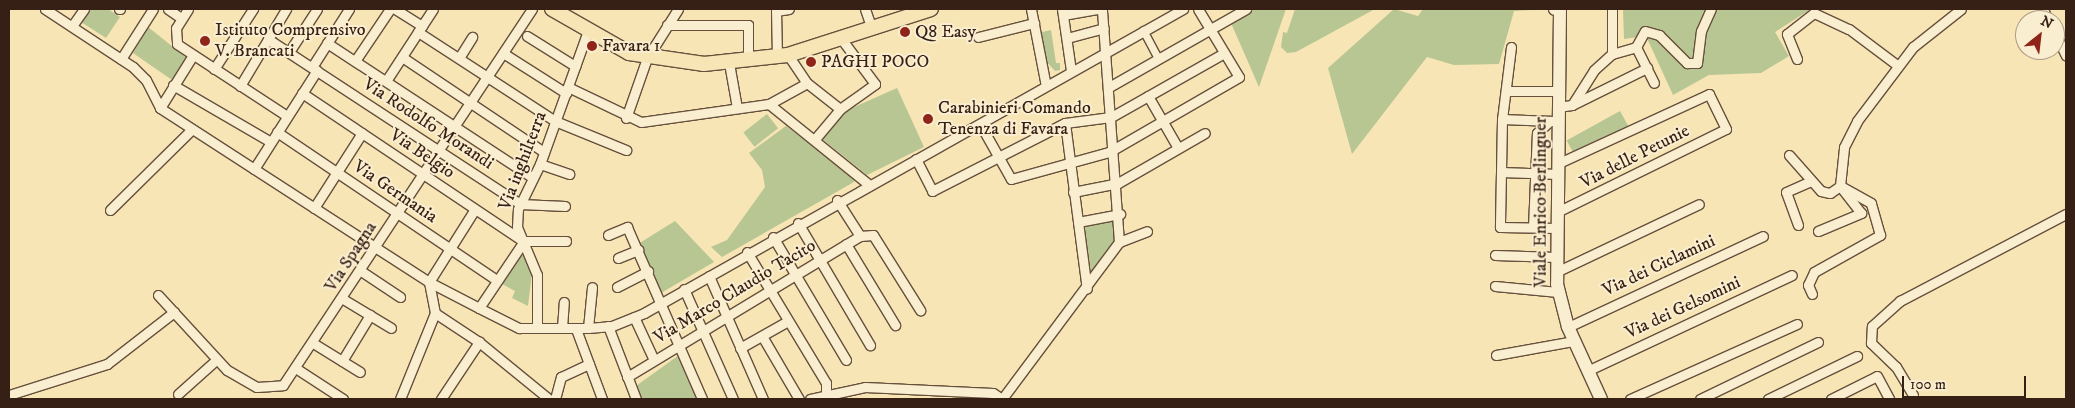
<!DOCTYPE html>
<style>
body{margin:0}
#map{position:relative;width:2075px;height:408px;overflow:hidden;background:#f8e5b6;font-family:"IM FELL DW Pica",serif}
div>[style]{position:absolute}
[style*='--x']{left:calc(var(--x)*1px);top:calc(var(--y)*1px);width:calc(var(--w)*1px);rotate:calc(var(--a)*1deg)}
.green>*{inset:0;background:#b7c692;transform-origin:0 0}
.roads{filter:drop-shadow(1px 0 #66503c) drop-shadow(-1px 0 #66503c) drop-shadow(0 1px #66503c) drop-shadow(0 -1px #66503c)}
.pedestrian>*{height:7px;margin:-3.5px;padding:0 3.5px;transform-origin:3.5px;border-radius:3.5px;background:#faeed0}
.minor>*{height:9px;margin:-4.5px;padding:0 4.5px;transform-origin:4.5px;border-radius:4.5px;background:#faeed0}
.secondary>*{height:12px;margin:-6px;padding:0 6px;transform-origin:6px;border-radius:6px;background:#faeed0}
.primary>*{height:14px;margin:-7px;padding:0 7px;transform-origin:7px;border-radius:7px;background:#f8e5b6}
.dots>*{width:14px;height:14px;translate:-50% -50%;box-sizing:border-box;border:2px solid #faeed0;border-radius:50%}
span{translate:-50% -50%;white-space:nowrap;text-align:center;line-height:1.15;-webkit-text-stroke:4px #faeed0;paint-order:stroke}
.poi-label{font-size:18px;color:#361f14}
.left{translate:0 -50%;text-align:left}
.street-label{font-size:18px;color:#361f14}
.frame{position:absolute;inset:0;border:10px solid #361f14;pointer-events:none}
.north{position:absolute;left:2015px;top:10px;width:50px;height:50px;box-sizing:border-box;background:#faeed0;border:1px solid #ac9b85;border-radius:50%;rotate:29deg;font-size:14px;font-weight:700;line-height:20px;text-align:center;color:#361f14}
.north::after{content:'';display:block;margin:auto;width:18px;height:22px;background:#8f2418;clip-path:polygon(50% 0,100% 100%,50% 72%,0 100%)}
.scale{position:absolute;left:1902px;top:376px;width:124px;height:22px;box-sizing:border-box;border:2px solid #361f14;border-top:0;padding-left:6px;font-size:15px;line-height:18px;white-space:nowrap;color:#361f14;-webkit-text-stroke:4px #faeed0;paint-order:stroke}
</style>
<div id="map">
<div class="green">
<div style="clip-path:polygon(89px 9px,108px 9px,120px 17px,106px 38px,81px 22px)"></div>
<div style="clip-path:polygon(1255px 9px,1286px 9px,1259px 87px,1231px 23px)"></div>
<div style="clip-path:polygon(1295px 9px,1375px 9px,1296px 52px,1287px 53px,1281px 47px,1283px 32px,1287px 33px)"></div>
<div style="clip-path:polygon(1394px 9px,1418px 16px,1423px 9px,1546px 9px,1514px 11px,1499px 64px,1454px 65px,1427px 57px,1352px 154px,1328px 68px)"></div>
<div style="clip-path:polygon(1623px 9px,1706px 9px,1703px 17px,1720px 9px,1811px 9px,1775px 32px,1789px 56px,1761px 73px,1709px 75px,1673px 95px,1646px 36px,1624px 39px)"></div>
<div style="clip-path:polygon(148px 27px,188px 59px,172px 80px,133px 53px)"></div>
<div style="clip-path:polygon(1051px 30px,1056px 63px,1060px 63px,1060px 70px,1055px 71px,1044px 59px,1038px 33px)"></div>
<div style="clip-path:polygon(897px 88px,924px 147px,867px 175px,821px 138px,843px 112px)"></div>
<div style="left:1620px;top:111px;width:18px;height:61px;rotate:61deg"></div>
<div style="left:767px;top:114px;width:18px;height:30px;rotate:52deg"></div>
<div style="clip-path:polygon(786px 126px,854px 177px,854px 182px,722px 257px,711px 247px,727px 240px,765px 187px,762px 170px,749px 153px)"></div>
<div style="clip-path:polygon(1118px 220px,1117px 237px,1092px 278px,1084px 225px)"></div>
<div style="clip-path:polygon(675px 221px,714px 262px,661px 293px,638px 244px)"></div>
<div style="clip-path:polygon(522px 251px,532px 273px,528px 306px,512px 298px,515px 291px,500px 283px)"></div>
<div style="clip-path:polygon(679px 355px,697px 399px,640px 399px,636px 386px)"></div>
</div>
<div class="roads">
<div class="pedestrian">
<div style="--x:1143;--y:30;--w:32;--a:62"></div>
</div>
<div class="minor">
<div style="--x:45;--y:9;--w:105;--a:33.4"></div>
<div style="--x:133;--y:67;--w:18;--a:45"></div>
<div style="--x:146;--y:80;--w:31;--a:63"></div>
<div style="--x:119;--y:9;--w:1;--a:0"></div>
<div style="--x:168;--y:9;--w:16;--a:35"></div>
<div style="--x:188;--y:9;--w:22;--a:122"></div>
<div style="--x:176;--y:28;--w:16;--a:86"></div>
<div style="--x:177;--y:44;--w:131;--a:33.2"></div>
<div style="--x:395;--y:9;--w:32;--a:32"></div>
<div style="--x:865;--y:9;--w:18;--a:71"></div>
<div style="--x:1031;--y:9;--w:78;--a:79"></div>
<div style="--x:1062;--y:9;--w:63;--a:81.7"></div>
<div style="--x:1553;--y:9;--w:1;--a:45"></div>
<div style="--x:1612;--y:9;--w:45;--a:90"></div>
<div style="--x:2043;--y:9;--w:12;--a:66"></div>
<div style="--x:1063;--y:15;--w:36;--a:-10"></div>
<div style="--x:667;--y:25;--w:81;--a:0"></div>
<div style="--x:748;--y:25;--w:36;--a:90"></div>
<div style="--x:72;--y:26;--w:21;--a:-55"></div>
<div style="--x:418;--y:32;--w:163;--a:33"></div>
<div style="--x:555;--y:121;--w:77;--a:22.2"></div>
<div style="--x:2055;--y:33;--w:25;--a:64"></div>
<div style="--x:527;--y:36;--w:57;--a:32"></div>
<div style="--x:978;--y:37;--w:58;--a:-14"></div>
<div style="--x:1067;--y:38;--w:38;--a:-15"></div>
<div style="--x:268;--y:39;--w:301;--a:33.2"></div>
<div style="--x:520;--y:204;--w:45;--a:2.5"></div>
<div style="--x:327;--y:43;--w:246;--a:33.2"></div>
<div style="--x:1511;--y:47;--w:73;--a:97.1"></div>
<div style="--x:1502;--y:119;--w:108;--a:91.1"></div>
<div style="--x:1500;--y:227;--w:57;--a:1"></div>
<div style="--x:1636;--y:47;--w:40;--a:63.4"></div>
<div style="--x:289;--y:52;--w:51;--a:-56.9"></div>
<div style="--x:503;--y:53;--w:75;--a:32.4"></div>
<div style="--x:788;--y:55;--w:34;--a:56"></div>
<div style="--x:807;--y:83;--w:42;--a:38.2"></div>
<div style="--x:402;--y:57;--w:171;--a:33.8"></div>
<div style="--x:777;--y:57;--w:46;--a:-91.2"></div>
<div style="--x:776;--y:11;--w:13;--a:-9"></div>
<div style="--x:459;--y:58;--w:25;--a:-58"></div>
<div style="--x:121;--y:59;--w:59;--a:-57.4"></div>
<div style="--x:1797;--y:59;--w:27;--a:-112"></div>
<div style="--x:1787;--y:34;--w:34;--a:-38"></div>
<div style="--x:1814;--y:13;--w:38;--a:25"></div>
<div style="--x:1849;--y:29;--w:60;--a:36.9"></div>
<div style="--x:355;--y:61;--w:63;--a:-56.1"></div>
<div style="--x:729;--y:63;--w:46;--a:79.9"></div>
<div style="--x:312;--y:67;--w:69;--a:-57.5"></div>
<div style="--x:214;--y:69;--w:72;--a:-57"></div>
<div style="--x:386;--y:81;--w:86;--a:-56.9"></div>
<div style="--x:173;--y:85;--w:113;--a:30.2"></div>
<div style="--x:240;--y:86;--w:90;--a:-59.1"></div>
<div style="--x:568;--y:87;--w:81;--a:25.6"></div>
<div style="--x:641;--y:122;--w:129;--a:-8"></div>
<div style="--x:769;--y:104;--w:43;--a:-28.9"></div>
<div style="--x:1109;--y:87;--w:158;--a:-29.7"></div>
<div style="--x:1507;--y:91;--w:51;--a:0"></div>
<div style="--x:302;--y:93;--w:265;--a:33.8"></div>
<div style="--x:1148;--y:96;--w:60;--a:60"></div>
<div style="--x:769;--y:104;--w:126;--a:38.9"></div>
<div style="--x:1572;--y:105;--w:41;--a:-57.8"></div>
<div style="--x:1594;--y:70;--w:24;--a:-42"></div>
<div style="--x:1612;--y:54;--w:25;--a:-16"></div>
<div style="--x:1636;--y:47;--w:18;--a:-61"></div>
<div style="--x:1645;--y:31;--w:15;--a:16"></div>
<div style="--x:1659;--y:35;--w:40;--a:45"></div>
<div style="--x:1687;--y:63;--w:10;--a:0"></div>
<div style="--x:1697;--y:63;--w:32;--a:-83"></div>
<div style="--x:1701;--y:31;--w:24;--a:-66"></div>
<div style="--x:1558;--y:107;--w:14;--a:-8"></div>
<div style="--x:1572;--y:105;--w:84;--a:-26.3"></div>
<div style="--x:160;--y:108;--w:320;--a:32.9"></div>
<div style="--x:429;--y:282;--w:56;--a:27.5"></div>
<div style="--x:479;--y:308;--w:45;--a:26.6"></div>
<div style="--x:519;--y:328;--w:69;--a:0"></div>
<div style="--x:588;--y:328;--w:24;--a:-5"></div>
<div style="--x:612;--y:326;--w:35;--a:-22"></div>
<div style="--x:644;--y:313;--w:619;--a:-29.42"></div>
<div style="--x:160;--y:108;--w:62;--a:-58.1"></div>
<div style="--x:626;--y:118;--w:64;--a:-70.7"></div>
<div style="--x:647;--y:58;--w:58;--a:-57.7"></div>
<div style="--x:1502;--y:119;--w:50;--a:2.3"></div>
<div style="--x:1065;--y:123;--w:167;--a:82.5"></div>
<div style="--x:980;--y:124;--w:63;--a:60.6"></div>
<div style="--x:1011;--y:179;--w:102;--a:-15.4"></div>
<div style="--x:1109;--y:152;--w:150;--a:-30"></div>
<div style="--x:1239;--y:77;--w:79;--a:-121.1"></div>
<div style="--x:277;--y:132;--w:263;--a:34"></div>
<div style="--x:815;--y:139;--w:39;--a:-50"></div>
<div style="--x:840;--y:109;--w:43;--a:-35.5"></div>
<div style="--x:875;--y:84;--w:59;--a:-126.7"></div>
<div style="--x:1789;--y:155;--w:48;--a:48.4"></div>
<div style="--x:1821;--y:191;--w:9;--a:13"></div>
<div style="--x:1830;--y:193;--w:12;--a:-35"></div>
<div style="--x:916;--y:159;--w:36;--a:63"></div>
<div style="--x:932;--y:191;--w:149;--a:-27.1"></div>
<div style="--x:1065;--y:123;--w:46;--a:-7.4"></div>
<div style="--x:1111;--y:117;--w:130;--a:-29.5"></div>
<div style="--x:540;--y:164;--w:31;--a:19"></div>
<div style="--x:254;--y:169;--w:117;--a:-57.5"></div>
<div style="--x:1501;--y:172;--w:57;--a:2"></div>
<div style="--x:1073;--y:192;--w:46;--a:-11.3"></div>
<div style="--x:1118;--y:183;--w:100;--a:-29.9"></div>
<div style="--x:837;--y:200;--w:43;--a:57.4"></div>
<div style="--x:860;--y:236;--w:13;--a:-4"></div>
<div style="--x:873;--y:235;--w:89;--a:57.9"></div>
<div style="--x:314;--y:208;--w:89;--a:-57.4"></div>
<div style="--x:110;--y:210;--w:115;--a:-44.6"></div>
<div style="--x:1557;--y:212;--w:188;--a:-26.2"></div>
<div style="--x:1726;--y:129;--w:39;--a:-116"></div>
<div style="--x:1709;--y:94;--w:167;--a:155.3"></div>
<div style="--x:1078;--y:222;--w:43;--a:-10.8"></div>
<div style="--x:798;--y:223;--w:142;--a:59.5"></div>
<div style="--x:1798;--y:225;--w:35;--a:-110"></div>
<div style="--x:1786;--y:192;--w:27;--a:-24"></div>
<div style="--x:1533;--y:227;--w:94;--a:-87.6"></div>
<div style="--x:1537;--y:133;--w:18;--a:-43"></div>
<div style="--x:1818;--y:231;--w:47;--a:-22.7"></div>
<div style="--x:1861;--y:213;--w:34;--a:-128"></div>
<div style="--x:1840;--y:186;--w:39;--a:-84"></div>
<div style="--x:1844;--y:147;--w:29;--a:-63"></div>
<div style="--x:1857;--y:121;--w:93;--a:-52.9"></div>
<div style="--x:1913;--y:47;--w:61;--a:-38.4"></div>
<div style="--x:608;--y:235;--w:21;--a:-23"></div>
<div style="--x:627;--y:227;--w:188;--a:66.4"></div>
<div style="--x:773;--y:237;--w:143;--a:59.3"></div>
<div style="--x:524;--y:241;--w:42;--a:0"></div>
<div style="--x:1119;--y:242;--w:30;--a:-21"></div>
<div style="--x:846;--y:244;--w:95;--a:58.8"></div>
<div style="--x:747;--y:252;--w:153;--a:58.9"></div>
<div style="--x:826;--y:383;--w:10;--a:90"></div>
<div style="--x:1495;--y:255;--w:61;--a:1.9"></div>
<div style="--x:618;--y:258;--w:22;--a:-22"></div>
<div style="--x:361;--y:271;--w:47;--a:33.7"></div>
<div style="--x:1556;--y:272;--w:158;--a:-25.4"></div>
<div style="--x:709;--y:276;--w:134;--a:66.3"></div>
<div style="--x:1495;--y:286;--w:63;--a:5.4"></div>
<div style="--x:617;--y:287;--w:35;--a:-27"></div>
<div style="--x:684;--y:289;--w:120;--a:66"></div>
<div style="--x:1812;--y:294;--w:10;--a:-114"></div>
<div style="--x:1808;--y:285;--w:14;--a:-65"></div>
<div style="--x:1814;--y:272;--w:76;--a:-29.3"></div>
<div style="--x:1880;--y:235;--w:33;--a:-106"></div>
<div style="--x:1871;--y:203;--w:35;--a:-151"></div>
<div style="--x:158;--y:295;--w:102;--a:47.4"></div>
<div style="--x:227;--y:370;--w:34;--a:30"></div>
<div style="--x:257;--y:387;--w:26;--a:-4"></div>
<div style="--x:283;--y:385;--w:451;--a:-56.5"></div>
<div style="--x:343;--y:299;--w:56;--a:31.1"></div>
<div style="--x:479;--y:308;--w:81;--a:-56.1"></div>
<div style="--x:435;--y:313;--w:53;--a:33.4"></div>
<div style="--x:479;--y:342;--w:90;--a:39.2"></div>
<div style="--x:634;--y:317;--w:47;--a:65.1"></div>
<div style="--x:608;--y:326;--w:78;--a:69"></div>
<div style="--x:537;--y:327;--w:52;--a:-90"></div>
<div style="--x:537;--y:275;--w:52;--a:-112.6"></div>
<div style="--x:517;--y:227;--w:18;--a:-87"></div>
<div style="--x:518;--y:209;--w:50;--a:-63.9"></div>
<div style="--x:540;--y:164;--w:141;--a:-70.2"></div>
<div style="--x:1568;--y:327;--w:215;--a:-25"></div>
<div style="--x:562;--y:328;--w:26;--a:-86"></div>
<div style="--x:588;--y:328;--w:41;--a:-84.4"></div>
<div style="--x:576;--y:329;--w:75;--a:69.6"></div>
<div style="--x:762;--y:336;--w:73;--a:59.6"></div>
<div style="--x:313;--y:343;--w:55;--a:31.7"></div>
<div style="--x:740;--y:348;--w:55;--a:-29.4"></div>
<div style="--x:1496;--y:355;--w:78;--a:-10.3"></div>
<div style="--x:342;--y:361;--w:54;--a:-58.7"></div>
<div style="--x:297;--y:369;--w:55;--a:33.1"></div>
<div style="--x:1587;--y:371;--w:226;--a:-25.1"></div>
<div style="--x:627;--y:377;--w:272;--a:-31.2"></div>
<div style="--x:178;--y:394;--w:51;--a:-41.8"></div>
<div style="--x:9;--y:395;--w:103;--a:-17.6"></div>
<div style="--x:107;--y:364;--w:85;--a:-37.8"></div>
<div style="--x:1913;--y:395;--w:33;--a:-121"></div>
<div style="--x:1896;--y:367;--w:35;--a:-136"></div>
<div style="--x:1871;--y:343;--w:17;--a:-87"></div>
<div style="--x:1872;--y:326;--w:38;--a:-42"></div>
<div style="--x:1900;--y:301;--w:187;--a:-27.7"></div>
<div style="--x:400;--y:399;--w:93;--a:-67.9"></div>
<div style="--x:435;--y:313;--w:32;--a:-101"></div>
<div style="--x:429;--y:282;--w:86;--a:-57.8"></div>
<div style="--x:441;--y:399;--w:69;--a:-56.3"></div>
<div style="--x:555;--y:399;--w:23;--a:-75"></div>
<div style="--x:561;--y:377;--w:31;--a:-25"></div>
<div style="--x:810;--y:399;--w:56;--a:-12.3"></div>
<div style="--x:865;--y:387;--w:128;--a:2.7"></div>
<div style="--x:993;--y:393;--w:11;--a:34"></div>
<div style="--x:1002;--y:399;--w:196;--a:-53.3"></div>
<div style="--x:1119;--y:242;--w:234;--a:-94.2"></div>
<div style="--x:1630;--y:399;--w:183;--a:-24.2"></div>
<div style="--x:1700;--y:399;--w:131;--a:-25.8"></div>
<div style="--x:1768;--y:399;--w:99;--a:-25.8"></div>
<div style="--x:1831;--y:399;--w:51;--a:-26.6"></div>
<div style="--x:1877;--y:376;--w:26;--a:62"></div>
</div>
<div class="secondary">
<div style="--x:1560;--y:9;--w:275;--a:90.6"></div>
<div style="--x:1557;--y:284;--w:44;--a:75.7"></div>
<div style="--x:1568;--y:327;--w:79;--a:65.4"></div>
</div>
<div class="primary">
<div style="--x:552;--y:9;--w:89;--a:29.7"></div>
<div style="--x:629;--y:53;--w:76;--a:8.3"></div>
<div style="--x:704;--y:64;--w:84;--a:-6.1"></div>
<div style="--x:788;--y:55;--w:150;--a:-17.8"></div>
</div>
</div>
<div class="dots">
<div style="left:905px;top:32px;background:#8f2418"></div>
<div style="left:205px;top:41px;background:#8f2418"></div>
<div style="left:592px;top:46px;background:#8f2418"></div>
<div style="left:811px;top:62px;background:#8f2418"></div>
<div style="left:928px;top:119px;background:#8f2418"></div>
</div>
<div class="poi-label">
<span class="left" style="left:215px;top:41px">Istituto Comprensivo<br>V. Brancati</span>
<span class="left" style="left:915px;top:32px">Q8 Easy</span>
<span class="left" style="left:602px;top:46px">Favara 1</span>
<span class="left" style="left:821px;top:62px">PAGHI POCO</span>
<span class="left" style="left:938px;top:119px">Carabinieri Comando<br>Tenenza di Favara</span>
</div>
<div class="street-label">
<span style="left:428px;top:124px;rotate:33deg">Via Rodolfo Morandi</span>
<span style="left:422px;top:154px;rotate:34deg">Via Belgio</span>
<span style="left:1635px;top:157px;rotate:-27deg">Via delle Petunie</span>
<span style="left:523px;top:161px;rotate:-69deg">Via inghilterra</span>
<span style="left:395px;top:192px;rotate:34deg">Via Germania</span>
<span style="left:1541px;top:202px;rotate:-90deg">Viale Enrico Berlinguer</span>
<span style="left:351px;top:257px;rotate:-57deg">Via Spagna</span>
<span style="left:1659px;top:266px;rotate:-25deg">Via dei Ciclamini</span>
<span style="left:735px;top:292px;rotate:-31deg">Via Marco Claudio Tacito</span>
<span style="left:1683px;top:308px;rotate:-25deg">Via dei Gelsomini</span>
</div>
<div class="frame"></div>
<div class="north">N</div>
<div class="scale">100 m</div>
</div>
